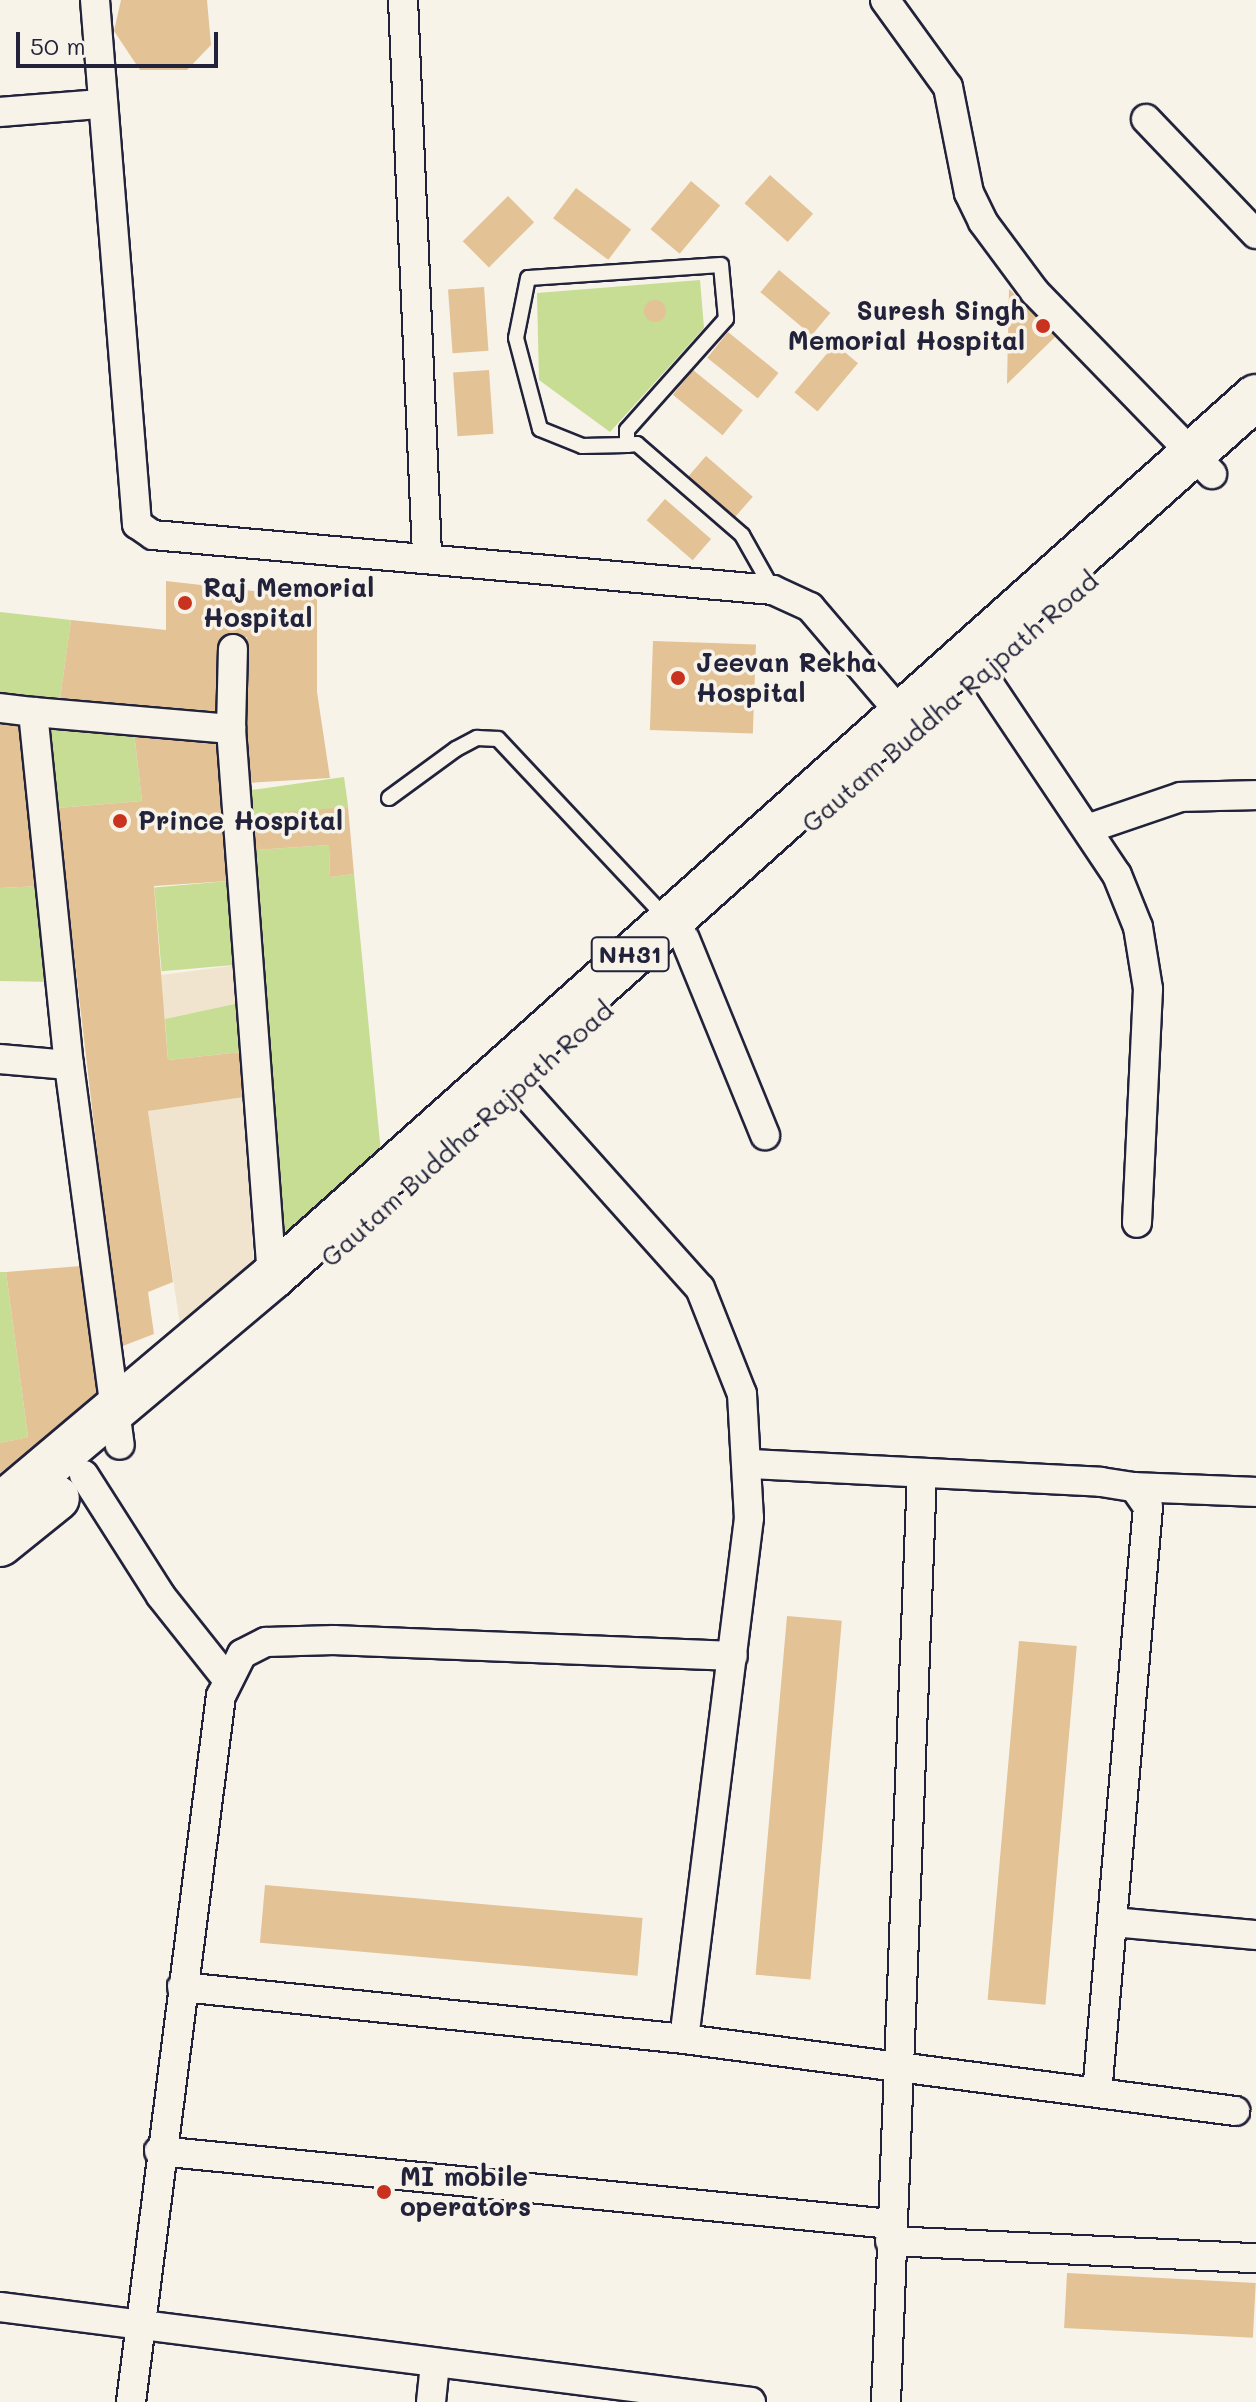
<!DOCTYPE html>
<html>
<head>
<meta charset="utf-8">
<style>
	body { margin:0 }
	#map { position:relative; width:1256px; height:2402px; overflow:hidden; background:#f7f3e8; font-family:Mali,sans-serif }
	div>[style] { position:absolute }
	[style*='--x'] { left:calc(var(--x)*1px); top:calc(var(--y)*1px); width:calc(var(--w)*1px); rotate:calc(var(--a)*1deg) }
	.built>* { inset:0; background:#f1e4cf }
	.green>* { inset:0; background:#c6dd93; transform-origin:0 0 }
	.building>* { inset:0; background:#e3c295; transform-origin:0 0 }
	.round { border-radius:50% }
	.roads { filter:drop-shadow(2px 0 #22223b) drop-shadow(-2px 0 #22223b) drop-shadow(0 2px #22223b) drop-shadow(0 -2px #22223b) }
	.lane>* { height:14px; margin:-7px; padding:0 7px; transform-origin:7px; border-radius:7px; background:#f7f3e8 }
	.street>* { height:28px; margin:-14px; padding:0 14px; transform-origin:14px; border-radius:14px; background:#f7f3e8 }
	.highway>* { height:44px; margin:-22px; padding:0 22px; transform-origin:22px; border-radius:22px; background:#f7f3e8 }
	.dots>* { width:22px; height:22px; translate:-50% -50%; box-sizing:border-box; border:4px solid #f7f3e8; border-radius:50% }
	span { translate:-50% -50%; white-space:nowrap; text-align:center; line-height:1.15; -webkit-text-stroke:7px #f7f3e8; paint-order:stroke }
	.shield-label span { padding:2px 6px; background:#f7f3e8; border:2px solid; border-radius:6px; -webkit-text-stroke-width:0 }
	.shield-label { font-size:24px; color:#22223b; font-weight:700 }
	.poi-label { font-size:26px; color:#22223b; font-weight:700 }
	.right { translate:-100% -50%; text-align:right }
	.left { translate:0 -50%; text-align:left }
	.street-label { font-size:26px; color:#22223b }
	.scale { position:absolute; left:16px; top:32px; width:202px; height:36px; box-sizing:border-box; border:4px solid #22223b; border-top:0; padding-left:10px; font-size:24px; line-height:28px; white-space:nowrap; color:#22223b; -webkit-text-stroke:6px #f7f3e8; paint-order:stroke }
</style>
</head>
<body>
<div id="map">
	<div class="built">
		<div style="clip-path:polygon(237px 965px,239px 1003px,165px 1019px,161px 975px)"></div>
		<div style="clip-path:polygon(244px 1097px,254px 1271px,181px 1332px,148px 1111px)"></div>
	</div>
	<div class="green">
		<div style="clip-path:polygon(700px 280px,704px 328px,610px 432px,539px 380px,537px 293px)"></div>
		<div style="clip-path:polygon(0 612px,71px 620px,60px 699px,0 694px)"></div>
		<div style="clip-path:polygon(48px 728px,134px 732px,142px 801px,57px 808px)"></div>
		<div style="left:344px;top:777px;width:30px;height:97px;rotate:82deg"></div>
		<div style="clip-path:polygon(329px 845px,330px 877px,354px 874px,381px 1153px,285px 1234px,255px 850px)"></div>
		<div style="left:229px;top:881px;width:84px;height:75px;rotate:85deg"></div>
		<div style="clip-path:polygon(41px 886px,52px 982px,0 981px,0 888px)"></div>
		<div style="clip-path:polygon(239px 1003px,241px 1052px,168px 1060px,165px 1019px)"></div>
		<div style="clip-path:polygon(0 1272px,6px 1272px,28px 1437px,0 1443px)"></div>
	</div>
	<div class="building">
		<div style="clip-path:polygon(121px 0,207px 0,211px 45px,187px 70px,140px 70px,114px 31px)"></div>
		<div style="left:770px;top:175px;width:58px;height:38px;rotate:42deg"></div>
		<div style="left:691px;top:181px;width:38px;height:63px;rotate:40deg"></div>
		<div style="left:576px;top:188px;width:69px;height:38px;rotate:37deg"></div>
		<div style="left:508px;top:196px;width:37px;height:64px;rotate:45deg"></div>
		<div style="left:779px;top:270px;width:67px;height:29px;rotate:40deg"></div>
		<div style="left:484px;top:287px;width:64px;height:36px;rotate:86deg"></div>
		<div style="clip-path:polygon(1009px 289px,1056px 336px,1007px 384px)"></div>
		<div class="round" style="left:644px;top:300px;width:22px;height:22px"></div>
		<div style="left:728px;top:332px;width:65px;height:33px;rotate:39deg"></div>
		<div style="left:835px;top:344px;width:30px;height:63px;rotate:40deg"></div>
		<div style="left:489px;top:370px;width:64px;height:36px;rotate:86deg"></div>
		<div style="left:693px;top:370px;width:64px;height:32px;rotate:39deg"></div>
		<div style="left:706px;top:456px;width:62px;height:29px;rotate:41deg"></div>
		<div style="left:665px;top:499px;width:61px;height:28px;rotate:41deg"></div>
		<div style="clip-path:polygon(166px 581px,317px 598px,317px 692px,330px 778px,247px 783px,247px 637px,223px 639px,219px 714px,60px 699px,71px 620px,166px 630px)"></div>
		<div style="left:653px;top:641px;width:103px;height:89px;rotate:2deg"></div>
		<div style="clip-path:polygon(0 722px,20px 723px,41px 886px,0 888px)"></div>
		<div style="clip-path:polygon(134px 732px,220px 737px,229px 881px,154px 886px,168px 1060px,241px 1052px,244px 1097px,148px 1111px,173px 1282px,148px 1292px,154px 1334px,120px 1347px,57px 808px,142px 801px)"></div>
		<div style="clip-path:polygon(348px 807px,354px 874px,330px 877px,329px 845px,255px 850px,251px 815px)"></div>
		<div style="clip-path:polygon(81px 1266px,99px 1395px,0 1473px,0 1443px,28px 1437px,6px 1272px)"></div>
		<div style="left:787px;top:1616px;width:55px;height:360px;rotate:5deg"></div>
		<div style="left:1019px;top:1641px;width:58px;height:360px;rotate:5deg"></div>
		<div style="left:265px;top:1885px;width:379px;height:58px;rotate:5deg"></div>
		<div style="left:1067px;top:2273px;width:189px;height:55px;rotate:3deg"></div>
	</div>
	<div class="roads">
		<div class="lane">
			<div style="--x:627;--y:445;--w:15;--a:-90"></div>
			<div style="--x:627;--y:430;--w:149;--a:-48.3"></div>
			<div style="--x:726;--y:319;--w:54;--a:-95.3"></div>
			<div style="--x:721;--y:265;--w:193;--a:176.1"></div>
			<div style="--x:528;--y:278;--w:61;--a:101.3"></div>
			<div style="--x:516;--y:338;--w:94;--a:75.2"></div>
			<div style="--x:540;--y:429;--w:45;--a:22"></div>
			<div style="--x:582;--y:446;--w:45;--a:-1.3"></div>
			<div style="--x:627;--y:445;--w:10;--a:-6"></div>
			<div style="--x:637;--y:444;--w:139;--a:40.9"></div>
			<div style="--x:742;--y:535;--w:63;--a:60.6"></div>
			<div style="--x:389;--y:798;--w:83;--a:-36.2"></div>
			<div style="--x:456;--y:749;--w:24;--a:-28"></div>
			<div style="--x:477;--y:738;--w:21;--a:3"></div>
			<div style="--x:498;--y:739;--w:245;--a:46.8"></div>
		</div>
		<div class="street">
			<div style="--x:95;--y:0;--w:526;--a:85.42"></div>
			<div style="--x:137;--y:524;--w:19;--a:35"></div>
			<div style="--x:153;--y:535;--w:622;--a:5.07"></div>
			<div style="--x:773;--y:590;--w:41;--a:24.7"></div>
			<div style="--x:810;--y:607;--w:154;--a:49.5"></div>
			<div style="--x:403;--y:0;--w:556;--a:87.52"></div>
			<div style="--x:885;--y:0;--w:107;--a:54.1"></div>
			<div style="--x:948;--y:87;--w:108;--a:78.8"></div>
			<div style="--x:969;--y:193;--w:32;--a:64"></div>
			<div style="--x:983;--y:222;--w:87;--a:53.4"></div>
			<div style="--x:1035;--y:292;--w:254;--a:45.8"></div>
			<div style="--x:0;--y:112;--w:100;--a:-4.6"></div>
			<div style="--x:1146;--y:119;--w:159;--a:46.3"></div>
			<div style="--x:981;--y:672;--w:244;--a:56.2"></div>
			<div style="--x:1117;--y:875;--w:56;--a:68"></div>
			<div style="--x:1138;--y:927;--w:63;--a:80.8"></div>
			<div style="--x:1148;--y:989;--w:234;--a:92.7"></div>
			<div style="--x:0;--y:708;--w:33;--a:7"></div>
			<div style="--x:33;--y:712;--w:355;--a:84.2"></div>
			<div style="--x:69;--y:1065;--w:383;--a:82.4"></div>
			<div style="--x:33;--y:712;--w:199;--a:4.9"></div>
			<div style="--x:231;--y:729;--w:550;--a:85.72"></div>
			<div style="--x:231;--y:729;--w:80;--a:-88.6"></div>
			<div style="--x:1087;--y:829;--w:99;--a:-18.8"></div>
			<div style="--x:1181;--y:797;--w:75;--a:-1.5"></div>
			<div style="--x:685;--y:939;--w:212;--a:67.8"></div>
			<div style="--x:0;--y:1059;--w:69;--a:5"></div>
			<div style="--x:503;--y:1068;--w:295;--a:48.2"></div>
			<div style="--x:700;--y:1288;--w:114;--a:68.4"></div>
			<div style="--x:742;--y:1394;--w:124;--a:86.8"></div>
			<div style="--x:749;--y:1518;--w:525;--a:97.11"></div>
			<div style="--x:751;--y:1464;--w:350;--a:2.9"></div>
			<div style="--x:1101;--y:1482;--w:33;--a:9"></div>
			<div style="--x:1134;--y:1487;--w:24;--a:55"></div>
			<div style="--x:1148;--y:1507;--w:588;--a:94.97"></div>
			<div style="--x:84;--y:1475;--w:143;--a:57.5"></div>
			<div style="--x:161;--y:1596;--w:106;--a:51.5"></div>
			<div style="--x:1134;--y:1487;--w:122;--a:2.3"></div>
			<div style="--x:1113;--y:1922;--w:144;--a:5.2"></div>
			<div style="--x:182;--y:1987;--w:505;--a:5.91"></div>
			<div style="--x:684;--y:2039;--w:556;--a:7.44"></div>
			<div style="--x:159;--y:2151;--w:735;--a:5.7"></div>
			<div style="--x:890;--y:2241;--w:366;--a:2.7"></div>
			<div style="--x:0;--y:2307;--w:757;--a:7.21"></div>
			<div style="--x:131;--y:2402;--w:712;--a:-82.74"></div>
			<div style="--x:221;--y:1696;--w:47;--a:-63.4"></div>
			<div style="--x:242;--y:1654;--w:27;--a:-27"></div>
			<div style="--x:266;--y:1642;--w:68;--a:-1.7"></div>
			<div style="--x:334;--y:1640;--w:399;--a:2.3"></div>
			<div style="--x:431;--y:2402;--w:38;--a:-84"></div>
			<div style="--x:886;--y:2402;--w:930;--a:-87.78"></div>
		</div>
		<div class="highway">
			<div style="--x:0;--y:1506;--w:356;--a:-40.1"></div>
			<div style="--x:272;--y:1277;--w:1320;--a:-41.81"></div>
			<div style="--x:0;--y:1544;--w:73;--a:-38.9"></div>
		</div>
	</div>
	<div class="dots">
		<div style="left:1043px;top:326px;background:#c8321e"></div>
		<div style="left:185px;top:603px;background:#c8321e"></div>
		<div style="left:678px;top:678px;background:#c8321e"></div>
		<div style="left:120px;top:821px;background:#c8321e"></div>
		<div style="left:384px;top:2192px;background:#c8321e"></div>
	</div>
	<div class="shield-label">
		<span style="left:630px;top:954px">NH31</span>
	</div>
	<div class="poi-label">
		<span class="right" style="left:1025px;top:326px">Suresh Singh<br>Memorial Hospital</span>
		<span class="left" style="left:203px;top:603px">Raj Memorial<br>Hospital</span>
		<span class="left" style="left:696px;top:678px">Jeevan Rekha<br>Hospital</span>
		<span class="left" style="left:138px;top:821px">Prince Hospital</span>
		<span class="left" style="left:400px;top:2192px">MI mobile<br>operators</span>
	</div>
	<div class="street-label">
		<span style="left:950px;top:702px;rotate:-41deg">Gautam Buddha Rajpath Road</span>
		<span style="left:467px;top:1134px;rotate:-42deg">Gautam Buddha Rajpath Road</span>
	</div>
	<div class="scale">50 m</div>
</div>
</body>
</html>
